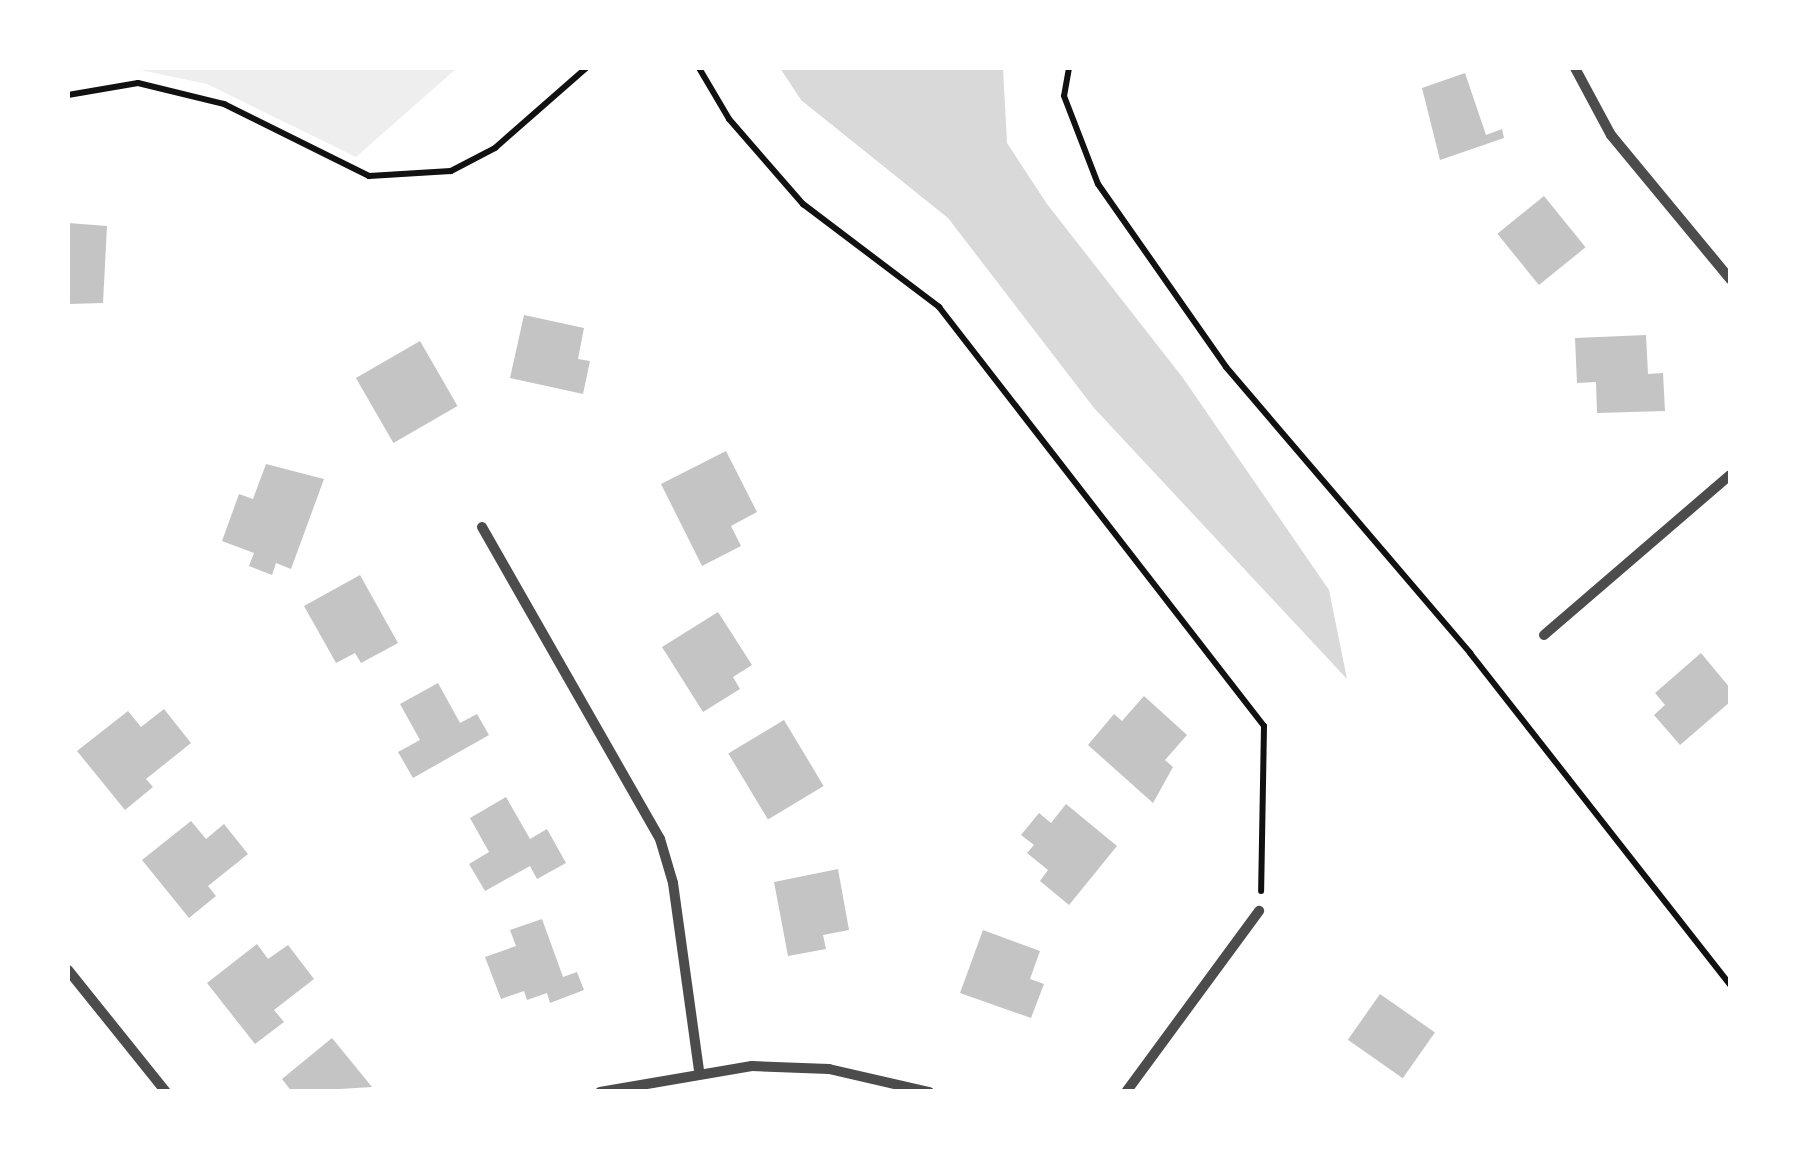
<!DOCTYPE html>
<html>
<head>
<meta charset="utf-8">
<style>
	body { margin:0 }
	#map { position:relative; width:1798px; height:1159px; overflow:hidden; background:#fff; font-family:"Exo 2",sans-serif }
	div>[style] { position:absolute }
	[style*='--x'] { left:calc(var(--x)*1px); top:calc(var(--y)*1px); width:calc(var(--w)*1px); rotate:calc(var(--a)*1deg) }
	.green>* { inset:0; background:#eee }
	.water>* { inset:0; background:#d9d9d9 }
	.building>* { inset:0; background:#c4c4c4; transform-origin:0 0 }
	.path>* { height:6px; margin:-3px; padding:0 3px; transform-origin:3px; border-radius:3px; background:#111 }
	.minor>* { height:10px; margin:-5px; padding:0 5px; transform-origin:5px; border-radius:5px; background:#4c4c4c }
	span { translate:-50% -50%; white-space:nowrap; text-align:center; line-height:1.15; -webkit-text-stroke:10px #fff; paint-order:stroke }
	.frame { position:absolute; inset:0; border:70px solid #fff; pointer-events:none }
</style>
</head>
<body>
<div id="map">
	<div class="green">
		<div style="clip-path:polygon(131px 68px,457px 68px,356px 157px,207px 84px)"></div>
	</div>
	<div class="water">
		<div style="clip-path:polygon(780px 68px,1003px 68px,1007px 143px,1047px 204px,1183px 378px,1329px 590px,1347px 679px,1094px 408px,948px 218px,801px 100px)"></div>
	</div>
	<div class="building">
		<div style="clip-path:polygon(1465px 73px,1486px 135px,1502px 129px,1504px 138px,1440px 160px,1422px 88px)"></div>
		<div style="left:1544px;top:196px;width:66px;height:60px;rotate:51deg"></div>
		<div style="clip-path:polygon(68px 223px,107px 226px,103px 303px,68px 304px)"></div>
		<div style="clip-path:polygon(524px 315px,584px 328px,578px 359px,590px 361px,583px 394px,510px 378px)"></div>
		<div style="clip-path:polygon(1646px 335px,1648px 374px,1663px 373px,1665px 411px,1597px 413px,1596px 382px,1577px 383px,1575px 338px)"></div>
		<div style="left:420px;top:341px;width:75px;height:74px;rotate:60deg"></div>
		<div style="clip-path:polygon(726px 451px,757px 512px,731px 526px,741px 546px,702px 566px,661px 484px)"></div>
		<div style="clip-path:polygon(266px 464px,324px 479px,291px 569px,276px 563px,272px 575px,249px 566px,254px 553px,222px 541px,239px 494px,253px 499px)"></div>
		<div style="clip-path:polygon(360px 575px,398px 643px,361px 663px,355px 653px,336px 663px,304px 606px)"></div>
		<div style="clip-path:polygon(718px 612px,752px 665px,733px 677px,740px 689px,703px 712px,662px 647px)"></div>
		<div style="clip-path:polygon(1701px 653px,1730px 688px,1730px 702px,1680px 745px,1654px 715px,1665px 705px,1655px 693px)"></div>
		<div style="clip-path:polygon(438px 683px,460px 723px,477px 714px,489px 735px,413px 778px,398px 752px,420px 740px,400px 704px)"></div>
		<div style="clip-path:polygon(1144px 696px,1187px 735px,1165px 760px,1173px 767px,1153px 803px,1088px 745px,1114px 714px,1122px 721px)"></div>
		<div style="clip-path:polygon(164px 709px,191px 743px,146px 779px,153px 787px,125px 810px,77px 751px,128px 711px,141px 727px)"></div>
		<div style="left:784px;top:720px;width:77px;height:65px;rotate:59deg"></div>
		<div style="clip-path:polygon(506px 797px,530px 839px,547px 829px,566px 863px,537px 879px,530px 866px,485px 891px,469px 864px,489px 852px,470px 818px)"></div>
		<div style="clip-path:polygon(1066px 804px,1117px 846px,1069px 905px,1040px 881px,1048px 870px,1027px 853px,1034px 845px,1021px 835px,1039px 813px,1051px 823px)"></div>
		<div style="clip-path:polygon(191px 821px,206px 839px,224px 824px,248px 854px,208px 886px,216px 896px,189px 918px,142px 860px)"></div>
		<div style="clip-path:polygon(838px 869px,849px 930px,823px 935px,826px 949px,788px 956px,774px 882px)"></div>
		<div style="clip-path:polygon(542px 919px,563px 977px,577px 972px,584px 990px,550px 1003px,547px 993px,527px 1000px,524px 991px,501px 999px,485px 957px,516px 946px,510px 930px)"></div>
		<div style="clip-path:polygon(983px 930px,1040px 951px,1030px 979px,1044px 984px,1031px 1018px,960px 993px)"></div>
		<div style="clip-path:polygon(257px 944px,268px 959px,288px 945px,314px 979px,274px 1010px,284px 1022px,255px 1044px,207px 983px)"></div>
		<div style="left:1380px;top:994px;width:67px;height:56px;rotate:35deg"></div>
		<div style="clip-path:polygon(332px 1038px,372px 1087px,292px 1092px,282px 1079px)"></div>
	</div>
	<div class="path">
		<div style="--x:699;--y:68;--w:59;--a:59.5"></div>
		<div style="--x:729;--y:119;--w:113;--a:49"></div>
		<div style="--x:803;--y:204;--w:171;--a:37.1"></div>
		<div style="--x:939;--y:307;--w:530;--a:52.2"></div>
		<div style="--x:1264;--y:726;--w:165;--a:91"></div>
		<div style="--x:1069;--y:68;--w:28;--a:100"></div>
		<div style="--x:1064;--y:96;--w:94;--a:68.9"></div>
		<div style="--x:1098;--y:184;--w:223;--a:55"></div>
		<div style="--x:1226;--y:367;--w:376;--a:49.5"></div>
		<div style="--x:1470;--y:653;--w:422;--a:51.9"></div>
		<div style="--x:68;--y:95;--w:71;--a:-9.7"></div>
		<div style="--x:138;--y:83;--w:89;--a:13.7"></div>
		<div style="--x:224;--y:104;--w:162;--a:26.4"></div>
		<div style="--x:369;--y:176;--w:82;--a:-3.5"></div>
		<div style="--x:451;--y:171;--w:50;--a:-27.6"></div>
		<div style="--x:495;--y:148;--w:121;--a:-41.3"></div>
	</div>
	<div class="minor">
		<div style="--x:1575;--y:68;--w:76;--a:61.8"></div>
		<div style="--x:1611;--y:135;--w:187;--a:50.4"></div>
		<div style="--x:482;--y:527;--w:359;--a:60.3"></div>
		<div style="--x:660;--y:839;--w:46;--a:73.5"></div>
		<div style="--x:673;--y:883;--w:189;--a:82.1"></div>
		<div style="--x:1544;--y:635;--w:245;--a:-40.7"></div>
		<div style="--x:68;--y:970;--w:156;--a:51.2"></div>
		<div style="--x:600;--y:1092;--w:154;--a:-9.7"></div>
		<div style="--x:752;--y:1066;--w:77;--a:2.2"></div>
		<div style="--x:829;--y:1069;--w:103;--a:13"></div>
		<div style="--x:1126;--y:1092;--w:225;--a:-53.7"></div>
	</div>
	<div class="frame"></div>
</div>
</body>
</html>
